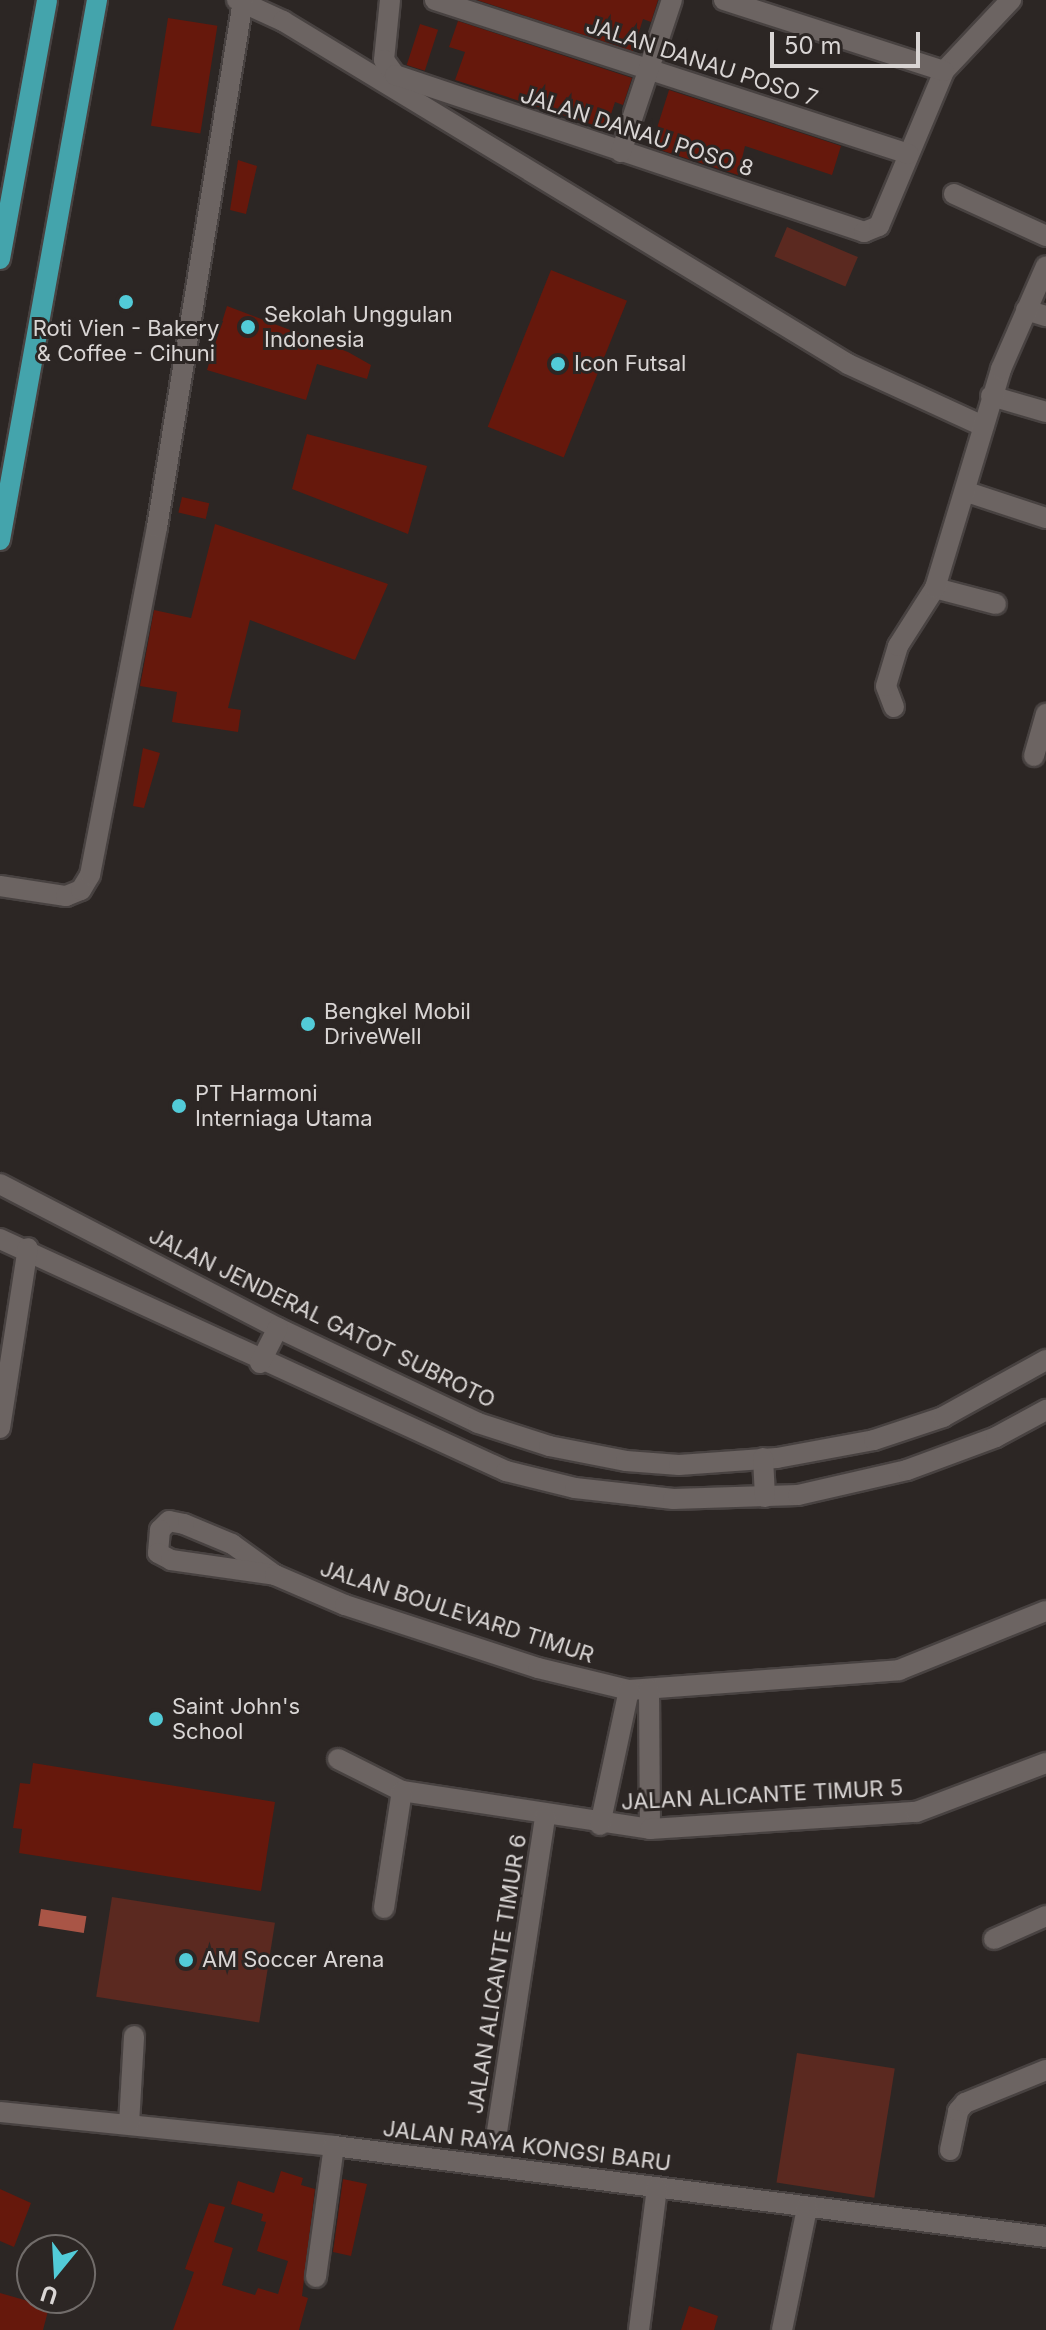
<!DOCTYPE html>
<html>
<head>
<meta charset="utf-8">
<style>
	body { margin:0 }
	#map { position:relative; width:1046px; height:2330px; overflow:hidden; background:#2c2624; font-family:Inter,sans-serif }
	div>[style] { position:absolute }
	[style*='--x'] { left:calc(var(--x)*1px); top:calc(var(--y)*1px); width:calc(var(--w)*1px); rotate:calc(var(--a)*1deg) }
	.green>* { inset:0; background:#5b2920; transform-origin:0 0 }
	.water>* { inset:0; background:#a95546; transform-origin:0 0 }
	.building>* { inset:0; background:#66180c; transform-origin:0 0 }
	.roads { filter:drop-shadow(2px 0 #484241) drop-shadow(-2px 0 #484241) drop-shadow(0 2px #484241) drop-shadow(0 -2px #484241) }
	.minor>* { height:20px; margin:-10px; padding:0 10px; transform-origin:10px; border-radius:10px; background:#6c6462 }
	.major>* { height:20px; margin:-10px; padding:0 10px; transform-origin:10px; border-radius:10px; background:#44a4ac }
	.dots>* { width:22px; height:22px; translate:-50% -50%; box-sizing:border-box; border:4px solid #2c2624; border-radius:50% }
	span { translate:-50% -50%; white-space:nowrap; text-align:center; line-height:1.15; -webkit-text-stroke:6px #2c2624; paint-order:stroke }
	.street-label { font-size:22px; color:#d9d5d4 }
	.poi-label { font-size:22px; color:#d9d5d4 }
	.left { translate:0 -50%; text-align:left }
	.north { position:absolute; left:16px; top:2234px; width:80px; height:80px; box-sizing:border-box; background:#2c2624; border:2px solid #716c6a; border-radius:50%; rotate:198deg; font-size:22px; font-weight:700; line-height:32px; text-align:center; color:#d9d5d4 }
	.north::after { content:''; display:block; margin:auto; width:28px; height:36px; background:#52cbd8; clip-path:polygon(50% 0,100% 100%,50% 72%,0 100%) }
	.scale { position:absolute; left:770px; top:32px; width:150px; height:36px; box-sizing:border-box; border:4px solid #d9d5d4; border-top:0; padding-left:10px; font-size:24px; line-height:28px; white-space:nowrap; color:#d9d5d4; -webkit-text-stroke:6px #2c2624; paint-order:stroke }
</style>
</head>
<body>
<div id="map">
	<div class="green">
		<div style="left:787px;top:227px;width:77px;height:32px;rotate:23deg"></div>
		<div style="left:112px;top:1897px;width:165px;height:101px;rotate:9deg"></div>
		<div style="left:797px;top:2053px;width:99px;height:131px;rotate:9deg"></div>
	</div>
	<div class="water">
		<div style="left:41px;top:1909px;width:46px;height:17px;rotate:9deg"></div>
	</div>
	<div class="building">
		<div style="clip-path:polygon(477px 0,658px 0,651px 22px,643px 19px,633px 51px)"></div>
		<div style="left:168px;top:18px;width:50px;height:109px;rotate:9deg"></div>
		<div style="clip-path:polygon(458px 21px,632px 78px,623px 105px,615px 102px,606px 129px,455px 80px,465px 52px,449px 47px)"></div>
		<div style="left:420px;top:24px;width:19px;height:43px;rotate:18deg"></div>
		<div style="clip-path:polygon(669px 90px,841px 146px,832px 175px,745px 146px,738px 175px,651px 147px)"></div>
		<div style="clip-path:polygon(238px 160px,257px 166px,246px 214px,230px 210px)"></div>
		<div style="left:551px;top:270px;width:82px;height:169px;rotate:22deg"></div>
		<div style="clip-path:polygon(227px 306px,348px 352px,371px 365px,367px 379px,317px 364px,306px 400px,207px 370px)"></div>
		<div style="clip-path:polygon(307px 434px,427px 466px,408px 534px,292px 489px)"></div>
		<div style="left:182px;top:497px;width:28px;height:16px;rotate:13deg"></div>
		<div style="clip-path:polygon(215px 524px,388px 584px,355px 660px,250px 620px,228px 708px,241px 710px,238px 732px,172px 722px,177px 692px,140px 686px,154px 610px,191px 618px)"></div>
		<div style="clip-path:polygon(143px 748px,160px 753px,144px 808px,133px 806px)"></div>
		<div style="clip-path:polygon(33px 1763px,275px 1802px,261px 1891px,19px 1853px,22px 1829px,13px 1828px,20px 1783px,30px 1784px)"></div>
		<div style="clip-path:polygon(281px 2171px,303px 2178px,301px 2185px,315px 2189px,302px 2296px,308px 2298px,299px 2330px,173px 2330px,194px 2272px,185px 2269px,209px 2203px,225px 2207px,214px 2242px,233px 2248px,222px 2285px,255px 2295px,258px 2288px,278px 2294px,288px 2261px,257px 2251px,266px 2222px,261px 2221px,263px 2214px,231px 2204px,238px 2181px,274px 2193px)"></div>
		<div style="clip-path:polygon(343px 2179px,367px 2184px,351px 2256px,333px 2252px)"></div>
		<div style="clip-path:polygon(0 2189px,31px 2203px,14px 2247px,0 2241px)"></div>
		<div style="clip-path:polygon(0 2293px,49px 2307px,43px 2330px,0 2330px)"></div>
		<div style="clip-path:polygon(689px 2306px,718px 2316px,714px 2330px,681px 2330px)"></div>
	</div>
	<div class="roads">
		<div class="minor">
			<div style="--x:237;--y:0;--w:51;--a:24.5"></div>
			<div style="--x:283;--y:21;--w:661;--a:31.26"></div>
			<div style="--x:848;--y:364;--w:149;--a:24.7"></div>
			<div style="--x:390;--y:0;--w:60;--a:95.7"></div>
			<div style="--x:384;--y:60;--w:19;--a:54"></div>
			<div style="--x:395;--y:75;--w:495;--a:18.5"></div>
			<div style="--x:864;--y:232;--w:16;--a:-22"></div>
			<div style="--x:879;--y:226;--w:168;--a:-67.2"></div>
			<div style="--x:944;--y:71;--w:98;--a:-46.7"></div>
			<div style="--x:435;--y:0;--w:498;--a:18"></div>
			<div style="--x:724;--y:0;--w:231;--a:17.9"></div>
			<div style="--x:621;--y:152;--w:160;--a:-71.5"></div>
			<div style="--x:954;--y:194;--w:101;--a:24.5"></div>
			<div style="--x:1026;--y:310;--w:21;--a:17"></div>
			<div style="--x:991;--y:396;--w:57;--a:16.2"></div>
			<div style="--x:967;--y:492;--w:83;--a:18.2"></div>
			<div style="--x:935;--y:588;--w:63;--a:14.7"></div>
			<div style="--x:894;--y:707;--w:22;--a:-111"></div>
			<div style="--x:886;--y:686;--w:42;--a:-73.3"></div>
			<div style="--x:898;--y:646;--w:69;--a:-57.5"></div>
			<div style="--x:935;--y:588;--w:229;--a:-73.2"></div>
			<div style="--x:1001;--y:369;--w:112;--a:-66.4"></div>
			<div style="--x:1034;--y:756;--w:44;--a:-74.1"></div>
			<div style="--x:0;--y:886;--w:67;--a:8.6"></div>
			<div style="--x:66;--y:896;--w:16;--a:-22"></div>
			<div style="--x:81;--y:890;--w:17;--a:-59"></div>
			<div style="--x:90;--y:875;--w:354;--a:-79.1"></div>
			<div style="--x:157;--y:527;--w:533;--a:-80.71"></div>
			<div style="--x:0;--y:1184;--w:313;--a:27.4"></div>
			<div style="--x:278;--y:1328;--w:221;--a:25.4"></div>
			<div style="--x:478;--y:1423;--w:75;--a:17.9"></div>
			<div style="--x:549;--y:1446;--w:78;--a:11"></div>
			<div style="--x:626;--y:1461;--w:53;--a:4.3"></div>
			<div style="--x:679;--y:1465;--w:98;--a:-4.1"></div>
			<div style="--x:777;--y:1458;--w:99;--a:-10.5"></div>
			<div style="--x:874;--y:1440;--w:73;--a:-18.4"></div>
			<div style="--x:943;--y:1417;--w:118;--a:-29"></div>
			<div style="--x:0;--y:1239;--w:557;--a:24.63"></div>
			<div style="--x:506;--y:1471;--w:71;--a:13.8"></div>
			<div style="--x:575;--y:1488;--w:99;--a:6.4"></div>
			<div style="--x:673;--y:1499;--w:125;--a:-1.8"></div>
			<div style="--x:798;--y:1495;--w:112;--a:-12.9"></div>
			<div style="--x:907;--y:1470;--w:95;--a:-20.3"></div>
			<div style="--x:996;--y:1437;--w:57;--a:-28.4"></div>
			<div style="--x:260;--y:1363;--w:39;--a:-63"></div>
			<div style="--x:0;--y:1428;--w:182;--a:-81.2"></div>
			<div style="--x:763;--y:1458;--w:39;--a:87"></div>
			<div style="--x:275;--y:1575;--w:53;--a:-144.2"></div>
			<div style="--x:232;--y:1544;--w:52;--a:-157.4"></div>
			<div style="--x:184;--y:1524;--w:15;--a:-169"></div>
			<div style="--x:169;--y:1521;--w:13;--a:135"></div>
			<div style="--x:160;--y:1530;--w:23;--a:95"></div>
			<div style="--x:158;--y:1553;--w:15;--a:28"></div>
			<div style="--x:171;--y:1560;--w:105;--a:8.2"></div>
			<div style="--x:275;--y:1575;--w:76;--a:23.2"></div>
			<div style="--x:345;--y:1605;--w:203;--a:18.1"></div>
			<div style="--x:538;--y:1668;--w:94;--a:13.6"></div>
			<div style="--x:629;--y:1690;--w:271;--a:-4.2"></div>
			<div style="--x:899;--y:1670;--w:158;--a:-21.9"></div>
			<div style="--x:649;--y:1689;--w:140;--a:89.6"></div>
			<div style="--x:338;--y:1759;--w:72;--a:26.6"></div>
			<div style="--x:402;--y:1791;--w:251;--a:8.7"></div>
			<div style="--x:650;--y:1829;--w:267;--a:-3.7"></div>
			<div style="--x:916;--y:1812;--w:139;--a:-20.7"></div>
			<div style="--x:600;--y:1825;--w:138;--a:-77.9"></div>
			<div style="--x:384;--y:1908;--w:118;--a:-81.3"></div>
			<div style="--x:994;--y:1939;--w:57;--a:-23.9"></div>
			<div style="--x:0;--y:2112;--w:336;--a:5.8"></div>
			<div style="--x:334;--y:2146;--w:718;--a:7.28"></div>
			<div style="--x:129;--y:2124;--w:88;--a:-86.7"></div>
			<div style="--x:496;--y:2138;--w:325;--a:-81.3"></div>
			<div style="--x:950;--y:2150;--w:40;--a:-78"></div>
			<div style="--x:958;--y:2111;--w:11;--a:-49"></div>
			<div style="--x:965;--y:2103;--w:87;--a:-22.2"></div>
			<div style="--x:316;--y:2277;--w:132;--a:-82.2"></div>
			<div style="--x:639;--y:2330;--w:143;--a:-82.8"></div>
			<div style="--x:782;--y:2330;--w:125;--a:-78.4"></div>
		</div>
		<div class="major">
			<div style="--x:0;--y:259;--w:263;--a:-79.7"></div>
			<div style="--x:0;--y:540;--w:549;--a:-79.82"></div>
		</div>
	</div>
	<div class="dots">
		<div style="left:126px;top:302px;background:#52cbd8"></div>
		<div style="left:248px;top:327px;background:#52cbd8"></div>
		<div style="left:558px;top:364px;background:#52cbd8"></div>
		<div style="left:308px;top:1024px;background:#52cbd8"></div>
		<div style="left:179px;top:1106px;background:#52cbd8"></div>
		<div style="left:156px;top:1719px;background:#52cbd8"></div>
		<div style="left:186px;top:1960px;background:#52cbd8"></div>
	</div>
	<div class="street-label">
		<span style="left:702px;top:62px;rotate:18deg">JALAN DANAU POSO 7</span>
		<span style="left:637px;top:132px;rotate:18deg">JALAN DANAU POSO 8</span>
		<span style="left:322px;top:1318px;rotate:26deg">JALAN JENDERAL GATOT SUBROTO</span>
		<span style="left:457px;top:1612px;rotate:18deg">JALAN BOULEVARD TIMUR</span>
		<span style="left:762px;top:1795px;rotate:-3deg">JALAN ALICANTE TIMUR 5</span>
		<span style="left:497px;top:1974px;rotate:-81deg">JALAN ALICANTE TIMUR 6</span>
		<span style="left:527px;top:2146px;rotate:7deg">JALAN RAYA KONGSI BARU</span>
	</div>
	<div class="poi-label">
		<span class="left" style="left:264px;top:327px">Sekolah Unggulan<br>Indonesia</span>
		<span style="left:126px;top:341px">Roti Vien - Bakery<br>&amp; Coffee - Cihuni</span>
		<span class="left" style="left:574px;top:364px">Icon Futsal</span>
		<span class="left" style="left:324px;top:1024px">Bengkel Mobil<br>DriveWell</span>
		<span class="left" style="left:195px;top:1106px">PT Harmoni<br>Interniaga Utama</span>
		<span class="left" style="left:172px;top:1719px">Saint John's<br>School</span>
		<span class="left" style="left:202px;top:1960px">AM Soccer Arena</span>
	</div>
	<div class="north">U</div>
	<div class="scale">50 m</div>
</div>
</body>
</html>
